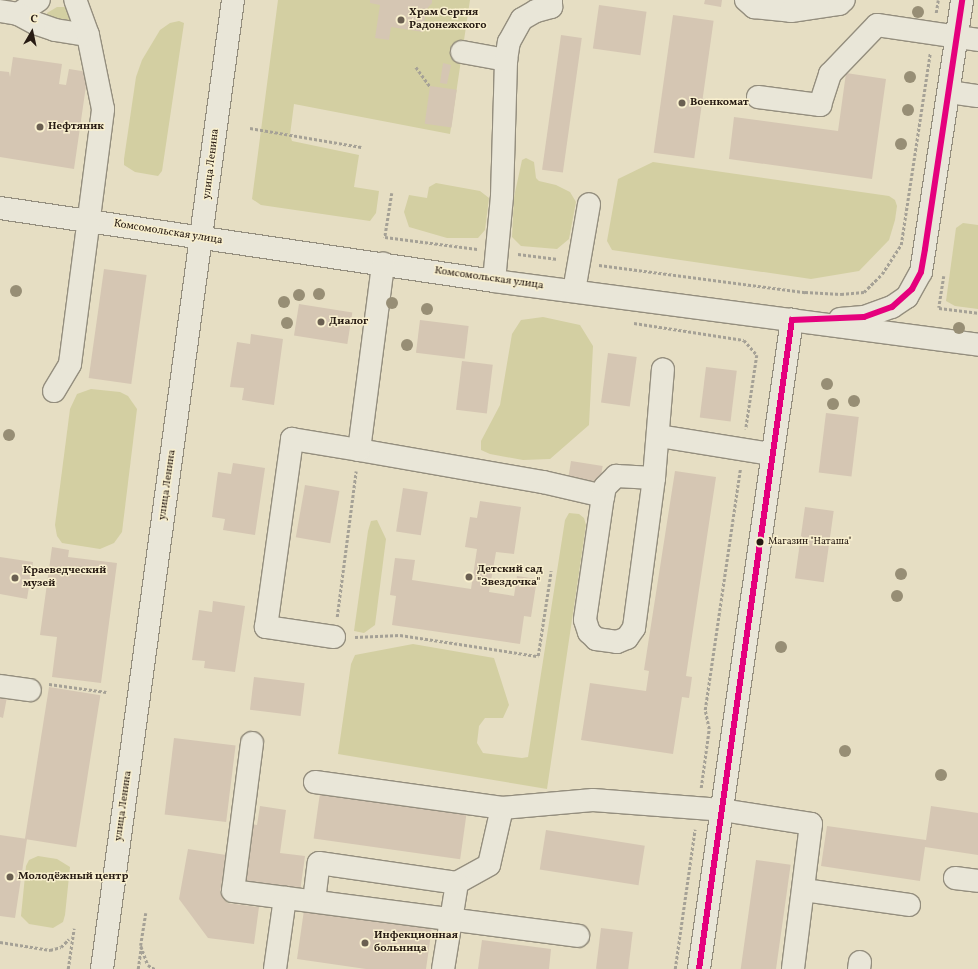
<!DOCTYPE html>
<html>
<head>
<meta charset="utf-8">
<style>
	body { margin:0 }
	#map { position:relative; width:978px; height:969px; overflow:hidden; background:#e6dec3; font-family:Vollkorn,serif }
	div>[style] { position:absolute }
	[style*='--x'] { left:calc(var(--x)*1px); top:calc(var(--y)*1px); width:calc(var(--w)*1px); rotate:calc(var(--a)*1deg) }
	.green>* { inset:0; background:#d3cfa2 }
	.building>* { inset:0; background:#d5c6b3; transform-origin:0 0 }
	.path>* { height:2.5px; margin-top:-1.25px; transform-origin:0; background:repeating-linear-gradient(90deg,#a5a196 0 3px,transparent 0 5px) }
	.roads { filter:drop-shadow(1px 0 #948e7e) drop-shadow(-1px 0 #948e7e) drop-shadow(0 1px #948e7e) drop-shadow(0 -1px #948e7e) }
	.minor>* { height:22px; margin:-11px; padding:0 11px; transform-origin:11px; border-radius:11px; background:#e9e6d8 }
	.bus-1>* { height:6px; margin:-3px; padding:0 3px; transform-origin:3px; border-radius:3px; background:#e5007d }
	.trees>* { width:12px; height:12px; margin:-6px; border-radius:50%; background:#978e75 }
	.dots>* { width:11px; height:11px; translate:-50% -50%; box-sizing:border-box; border:2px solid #f8efce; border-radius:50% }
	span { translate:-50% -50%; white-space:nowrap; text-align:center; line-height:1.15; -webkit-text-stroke:3px #f8efce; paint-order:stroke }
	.bus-label { font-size:10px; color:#271b13 }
	.left { translate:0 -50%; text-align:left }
	.poi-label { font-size:11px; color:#271b13; font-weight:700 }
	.street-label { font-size:11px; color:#271b13 }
	.north { position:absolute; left:12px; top:12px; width:40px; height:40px; -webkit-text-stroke:3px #f8efce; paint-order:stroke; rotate:9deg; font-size:11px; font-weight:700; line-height:16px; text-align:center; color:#271b13 }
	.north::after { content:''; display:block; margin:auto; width:14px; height:18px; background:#271b13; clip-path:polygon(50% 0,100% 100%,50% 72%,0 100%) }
</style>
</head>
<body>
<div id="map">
	<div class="green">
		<div style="clip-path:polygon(278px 0,470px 0,450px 134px,294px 104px,290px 135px,292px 141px,359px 155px,354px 187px,379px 191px,376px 213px,370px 221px,261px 205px,252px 199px)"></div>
		<div style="clip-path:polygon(57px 7px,68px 7px,76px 23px,48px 19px,47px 13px)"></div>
		<div style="clip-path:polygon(179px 21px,184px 23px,183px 30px,162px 171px,158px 176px,135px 172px,124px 165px,124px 159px,136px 77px,142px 60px,160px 30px,170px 23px)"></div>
		<div style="clip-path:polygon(526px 158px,534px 162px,536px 178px,539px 181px,556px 185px,570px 192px,576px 202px,569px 239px,557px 249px,521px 246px,512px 237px,514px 197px,522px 160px)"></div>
		<div style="clip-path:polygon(653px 162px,889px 196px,895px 200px,897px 206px,895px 220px,889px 240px,859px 271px,811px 279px,612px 250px,607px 241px,618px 179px)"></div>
		<div style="clip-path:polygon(436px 183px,480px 191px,489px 198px,485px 230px,478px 238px,447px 238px,409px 227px,404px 212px,409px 195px,427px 198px,429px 187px)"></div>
		<div style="clip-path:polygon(963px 223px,978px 225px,978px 309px,955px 306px,946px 301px,956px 228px)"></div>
		<div style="clip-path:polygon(543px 317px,580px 325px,593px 346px,589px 425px,550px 459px,523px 460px,490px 454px,481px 450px,481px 441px,500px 405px,512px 334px,521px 320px)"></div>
		<div style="clip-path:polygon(91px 389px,120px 392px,128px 396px,137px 409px,122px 532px,114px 543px,100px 549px,62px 543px,57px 536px,55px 525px,70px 409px,77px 394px)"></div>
		<div style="clip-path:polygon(569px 513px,579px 514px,584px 518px,586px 525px,547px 789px,338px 754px,351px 664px,355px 655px,413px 644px,494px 658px,509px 705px,503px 718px,485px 718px,479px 726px,477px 743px,483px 753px,522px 758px,528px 757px,565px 520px)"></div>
		<div style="clip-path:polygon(377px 520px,386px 539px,375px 625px,364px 633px,354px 631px,368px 531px,371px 521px)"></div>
		<div style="clip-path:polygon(38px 856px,57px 859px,70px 867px,65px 915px,63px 922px,53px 928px,29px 924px,21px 916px,26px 866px,29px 860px)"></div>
	</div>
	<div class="building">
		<div style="clip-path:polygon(370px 0,432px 0,432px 3px,426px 10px,423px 32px,391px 27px,389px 40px,375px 38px,380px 5px,370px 3px)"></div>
		<div style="clip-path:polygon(705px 0,722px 0,721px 7px,704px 4px)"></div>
		<div style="left:599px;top:5px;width:48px;height:44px;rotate:8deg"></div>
		<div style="left:673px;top:15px;width:41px;height:139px;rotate:8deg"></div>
		<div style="left:561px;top:35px;width:21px;height:136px;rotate:8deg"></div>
		<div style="clip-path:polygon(13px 57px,62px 64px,59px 84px,66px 85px,69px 69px,88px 72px,74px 169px,0 157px,0 71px,9px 72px,10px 77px)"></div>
		<div style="clip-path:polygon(443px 63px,451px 65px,447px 84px,440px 83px)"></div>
		<div style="clip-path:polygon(846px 73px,886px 79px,872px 179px,729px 159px,734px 117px,838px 131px)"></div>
		<div style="left:430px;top:86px;width:27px;height:38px;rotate:8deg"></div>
		<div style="left:104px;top:269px;width:43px;height:110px;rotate:8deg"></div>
		<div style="left:299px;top:304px;width:54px;height:32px;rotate:9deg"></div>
		<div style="left:420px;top:320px;width:49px;height:33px;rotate:7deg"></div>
		<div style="clip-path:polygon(251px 334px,283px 339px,274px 405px,242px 400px,244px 388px,230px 387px,237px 342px,250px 344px)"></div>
		<div style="left:608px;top:353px;width:29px;height:50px;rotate:8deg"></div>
		<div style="left:462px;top:361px;width:31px;height:49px;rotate:7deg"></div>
		<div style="left:706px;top:367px;width:31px;height:51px;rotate:7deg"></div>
		<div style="left:826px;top:413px;width:33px;height:60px;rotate:7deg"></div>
		<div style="left:571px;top:461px;width:32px;height:17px;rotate:9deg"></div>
		<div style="clip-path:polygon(233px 463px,265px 468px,255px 535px,223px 530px,225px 519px,212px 517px,218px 472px,231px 474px)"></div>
		<div style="clip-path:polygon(675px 471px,716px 477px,686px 676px,692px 677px,689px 698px,682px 697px,673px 754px,581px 740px,590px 683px,646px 691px,649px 671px,644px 670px)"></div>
		<div style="left:305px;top:485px;width:35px;height:53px;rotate:10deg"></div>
		<div style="left:403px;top:488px;width:25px;height:44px;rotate:9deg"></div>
		<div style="clip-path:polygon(480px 501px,521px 507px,514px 554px,496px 552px,489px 592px,514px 596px,517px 576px,537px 579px,531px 617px,524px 616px,520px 644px,392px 625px,396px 596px,390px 595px,395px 558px,415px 560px,412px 580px,471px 589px,477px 549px,465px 547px,470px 517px,477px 518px)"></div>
		<div style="left:805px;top:507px;width:29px;height:72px;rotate:8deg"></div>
		<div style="clip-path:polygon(52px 547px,69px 550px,68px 557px,117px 563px,101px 683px,52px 677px,57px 637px,40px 635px)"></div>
		<div style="clip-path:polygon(0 557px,33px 562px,27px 599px,0 594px)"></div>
		<div style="clip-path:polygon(213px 601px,245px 606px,235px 672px,204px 668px,205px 661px,192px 660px,199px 610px,212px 612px)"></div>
		<div style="left:254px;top:677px;width:51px;height:33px;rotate:7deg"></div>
		<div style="left:49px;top:687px;width:52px;height:154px;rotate:9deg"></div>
		<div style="clip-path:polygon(0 690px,8px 692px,3px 718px,0 717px)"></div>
		<div style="left:174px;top:738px;width:62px;height:77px;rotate:7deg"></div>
		<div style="left:320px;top:793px;width:148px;height:46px;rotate:8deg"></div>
		<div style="clip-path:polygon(260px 806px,286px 810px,280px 853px,305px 856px,300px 892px,242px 884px,250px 824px,257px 825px)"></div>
		<div style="clip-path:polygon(931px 806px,978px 813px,978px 855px,925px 847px,920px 881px,821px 866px,827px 826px,926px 840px)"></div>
		<div style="left:546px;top:830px;width:100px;height:40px;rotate:9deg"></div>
		<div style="clip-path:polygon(0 835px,27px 839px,15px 918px,0 916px)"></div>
		<div style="clip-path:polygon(188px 849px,226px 855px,220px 893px,227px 903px,259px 907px,254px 944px,208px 938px,179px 899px)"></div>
		<div style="left:756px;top:860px;width:35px;height:110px;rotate:8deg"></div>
		<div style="clip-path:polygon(304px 910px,432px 927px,426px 969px,366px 969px,297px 959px)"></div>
		<div style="left:601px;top:928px;width:32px;height:41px;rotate:7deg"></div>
		<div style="clip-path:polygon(482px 940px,551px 949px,549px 969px,478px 969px)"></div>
	</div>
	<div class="path">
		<div style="--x:936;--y:13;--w:13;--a:-81"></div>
		<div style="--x:416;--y:67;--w:24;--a:54"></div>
		<div style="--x:250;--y:128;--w:113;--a:9.7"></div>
		<div style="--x:392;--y:193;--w:45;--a:99"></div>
		<div style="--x:385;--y:237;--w:93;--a:7.4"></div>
		<div style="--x:518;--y:254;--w:40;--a:7.1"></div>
		<div style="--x:599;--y:265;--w:208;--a:7.5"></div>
		<div style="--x:805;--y:292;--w:36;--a:3"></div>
		<div style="--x:841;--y:294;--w:23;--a:-5"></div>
		<div style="--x:864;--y:292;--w:25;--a:-45"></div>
		<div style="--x:882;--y:274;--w:35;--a:-57"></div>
		<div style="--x:901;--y:245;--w:194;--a:-81.4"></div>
		<div style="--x:944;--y:276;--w:32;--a:99"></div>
		<div style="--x:939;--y:308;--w:39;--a:7"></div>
		<div style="--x:634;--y:323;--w:111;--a:8.8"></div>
		<div style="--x:744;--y:340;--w:20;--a:49"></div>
		<div style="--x:757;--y:355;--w:75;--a:98.5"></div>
		<div style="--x:337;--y:617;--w:147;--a:-82.6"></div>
		<div style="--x:355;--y:637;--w:45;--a:-2.5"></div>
		<div style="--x:400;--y:635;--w:140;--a:8.7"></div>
		<div style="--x:538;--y:656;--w:86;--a:-81.3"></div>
		<div style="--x:49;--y:684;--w:58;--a:8"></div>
		<div style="--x:701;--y:788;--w:60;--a:-82.3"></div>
		<div style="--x:709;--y:729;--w:19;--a:-102"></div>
		<div style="--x:705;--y:710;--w:244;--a:-81.7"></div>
		<div style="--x:146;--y:913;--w:33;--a:99"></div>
		<div style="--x:141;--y:946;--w:20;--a:70"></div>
		<div style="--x:148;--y:965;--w:8;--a:30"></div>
		<div style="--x:0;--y:942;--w:51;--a:9.1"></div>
		<div style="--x:50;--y:950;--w:11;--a:-15"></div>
		<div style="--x:61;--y:947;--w:11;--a:-45"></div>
		<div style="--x:68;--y:969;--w:41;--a:-81.7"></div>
		<div style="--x:138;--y:969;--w:22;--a:-82"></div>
		<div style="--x:675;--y:969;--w:141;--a:-81.9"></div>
	</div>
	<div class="roads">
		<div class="minor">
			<div style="--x:746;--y:0;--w:11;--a:41"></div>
			<div style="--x:754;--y:7;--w:37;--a:6"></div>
			<div style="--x:791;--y:11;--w:49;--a:-8.3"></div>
			<div style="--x:839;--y:4;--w:6;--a:-39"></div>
			<div style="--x:0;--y:11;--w:18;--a:9"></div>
			<div style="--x:18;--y:14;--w:25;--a:-34"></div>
			<div style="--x:18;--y:14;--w:19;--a:28"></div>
			<div style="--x:35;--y:23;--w:21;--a:19"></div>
			<div style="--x:55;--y:30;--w:33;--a:9"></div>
			<div style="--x:462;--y:52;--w:45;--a:10.3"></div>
			<div style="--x:949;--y:92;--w:29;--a:8"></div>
			<div style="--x:758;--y:97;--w:63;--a:7.4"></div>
			<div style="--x:820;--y:105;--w:33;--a:-72"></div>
			<div style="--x:830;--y:74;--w:68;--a:-46.2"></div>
			<div style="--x:877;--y:25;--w:102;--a:8.4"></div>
			<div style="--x:0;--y:208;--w:499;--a:8.4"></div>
			<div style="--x:494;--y:281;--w:488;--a:7.5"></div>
			<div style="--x:494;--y:281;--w:85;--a:-84.6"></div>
			<div style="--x:502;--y:196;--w:136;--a:-88.3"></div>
			<div style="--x:506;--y:60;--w:18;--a:-81"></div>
			<div style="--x:509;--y:42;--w:26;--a:-61"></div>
			<div style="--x:522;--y:19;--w:16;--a:-30"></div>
			<div style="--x:536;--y:11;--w:16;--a:-15"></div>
			<div style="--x:551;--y:7;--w:7;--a:-90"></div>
			<div style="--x:574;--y:291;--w:88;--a:-80.2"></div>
			<div style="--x:840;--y:319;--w:24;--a:-5"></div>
			<div style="--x:864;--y:317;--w:30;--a:-20"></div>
			<div style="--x:892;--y:307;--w:18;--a:-34"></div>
			<div style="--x:907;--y:297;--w:29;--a:-61"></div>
			<div style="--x:921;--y:272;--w:275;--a:-81.4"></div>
			<div style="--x:54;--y:391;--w:31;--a:-59"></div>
			<div style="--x:70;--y:364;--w:257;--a:-82.6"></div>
			<div style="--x:103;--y:109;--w:76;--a:-101.5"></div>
			<div style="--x:88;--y:35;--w:37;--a:-110"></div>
			<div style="--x:659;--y:436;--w:114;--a:9.1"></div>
			<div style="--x:359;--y:450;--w:187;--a:9.9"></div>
			<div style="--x:543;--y:482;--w:62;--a:13.1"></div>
			<div style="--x:603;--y:496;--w:125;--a:98.3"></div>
			<div style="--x:585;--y:620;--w:13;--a:72"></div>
			<div style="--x:589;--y:632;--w:10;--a:45"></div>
			<div style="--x:596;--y:639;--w:21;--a:8"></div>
			<div style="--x:617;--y:642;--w:11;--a:-22"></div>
			<div style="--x:627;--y:638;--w:12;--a:-55"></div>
			<div style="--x:634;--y:628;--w:151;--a:-82.4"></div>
			<div style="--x:654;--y:478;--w:109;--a:-85.3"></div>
			<div style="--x:603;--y:496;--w:9;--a:-77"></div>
			<div style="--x:605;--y:487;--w:16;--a:-45"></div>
			<div style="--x:616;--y:476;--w:38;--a:3"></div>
			<div style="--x:334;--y:637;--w:69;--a:-171.6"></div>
			<div style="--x:266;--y:627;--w:190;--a:-82.1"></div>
			<div style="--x:292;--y:439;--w:68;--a:9.3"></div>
			<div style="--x:359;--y:450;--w:188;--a:-82.6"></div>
			<div style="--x:0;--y:686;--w:30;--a:8"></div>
			<div style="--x:252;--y:743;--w:149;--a:97.3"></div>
			<div style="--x:233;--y:891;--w:348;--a:7.4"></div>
			<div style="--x:315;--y:782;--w:189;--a:7.9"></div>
			<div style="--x:502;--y:808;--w:58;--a:102.8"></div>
			<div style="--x:489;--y:865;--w:37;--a:151"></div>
			<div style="--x:457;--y:883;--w:87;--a:99.2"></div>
			<div style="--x:502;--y:808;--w:91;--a:-5"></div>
			<div style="--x:593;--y:800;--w:129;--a:4.4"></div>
			<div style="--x:722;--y:810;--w:90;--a:8.9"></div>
			<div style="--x:811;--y:824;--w:146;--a:97.1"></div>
			<div style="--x:955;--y:878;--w:23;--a:7"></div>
			<div style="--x:804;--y:890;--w:106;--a:8.1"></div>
			<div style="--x:314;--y:901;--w:38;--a:-83"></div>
			<div style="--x:319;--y:863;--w:139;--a:8.2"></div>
			<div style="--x:102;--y:969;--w:978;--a:-82.3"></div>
			<div style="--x:275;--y:969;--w:72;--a:-82"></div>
			<div style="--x:699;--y:969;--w:656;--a:-81.85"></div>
			<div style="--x:859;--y:969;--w:7;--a:-82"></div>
		</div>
	</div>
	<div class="bus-1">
		<div style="--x:699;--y:969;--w:656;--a:-81.85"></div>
		<div style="--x:792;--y:320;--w:72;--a:-2.4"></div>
		<div style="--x:864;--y:317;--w:30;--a:-20"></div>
		<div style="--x:892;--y:307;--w:27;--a:-42"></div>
		<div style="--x:912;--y:289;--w:19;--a:-62"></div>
		<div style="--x:921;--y:272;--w:23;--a:-80"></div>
		<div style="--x:925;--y:249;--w:252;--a:-81.5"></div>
	</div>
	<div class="trees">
		<div style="left:918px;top:12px"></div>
		<div style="left:910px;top:77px"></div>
		<div style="left:908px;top:110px"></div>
		<div style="left:901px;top:144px"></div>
		<div style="left:16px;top:291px"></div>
		<div style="left:319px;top:294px"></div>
		<div style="left:299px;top:295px"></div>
		<div style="left:284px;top:302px"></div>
		<div style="left:392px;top:303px"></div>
		<div style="left:427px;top:309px"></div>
		<div style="left:287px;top:323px"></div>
		<div style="left:959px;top:328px"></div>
		<div style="left:407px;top:345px"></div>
		<div style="left:827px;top:384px"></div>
		<div style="left:854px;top:401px"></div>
		<div style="left:833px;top:404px"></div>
		<div style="left:9px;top:435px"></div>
		<div style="left:901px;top:574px"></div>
		<div style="left:897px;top:596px"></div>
		<div style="left:781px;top:647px"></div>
		<div style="left:845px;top:751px"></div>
		<div style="left:941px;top:775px"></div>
	</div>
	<div class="dots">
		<div style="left:401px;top:20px;background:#6a5f51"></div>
		<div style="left:682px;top:103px;background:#6a5f51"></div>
		<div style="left:40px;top:127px;background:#6a5f51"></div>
		<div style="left:321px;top:322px;background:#6a5f51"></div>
		<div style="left:760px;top:542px;background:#271b13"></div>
		<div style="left:469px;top:577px;background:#6a5f51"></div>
		<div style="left:15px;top:578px;background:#6a5f51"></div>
		<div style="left:10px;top:877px;background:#6a5f51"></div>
		<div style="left:365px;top:943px;background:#6a5f51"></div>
	</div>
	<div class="bus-label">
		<span class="left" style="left:768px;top:542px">Магазин "Наташа"</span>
	</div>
	<div class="poi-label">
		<span class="left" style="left:409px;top:20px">Храм Сергия<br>Радонежского</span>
		<span class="left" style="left:690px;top:103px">Военкомат</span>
		<span class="left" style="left:48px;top:127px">Нефтяник</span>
		<span class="left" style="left:329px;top:322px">Диалог</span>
		<span class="left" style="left:477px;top:577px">Детский сад<br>"Звездочка"</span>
		<span class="left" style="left:23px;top:578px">Краеведческий<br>музей</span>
		<span class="left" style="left:18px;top:877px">Молодёжный центр</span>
		<span class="left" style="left:374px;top:943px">Инфекционная<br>больница</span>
	</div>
	<div class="street-label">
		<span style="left:212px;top:164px;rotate:-83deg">улица Ленина</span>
		<span style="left:168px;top:233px;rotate:9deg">Комсомольская улица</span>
		<span style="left:489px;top:279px;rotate:8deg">Комсомольская улица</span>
		<span style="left:168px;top:485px;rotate:-82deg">улица Ленина</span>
		<span style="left:124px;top:806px;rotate:-82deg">улица Ленина</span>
	</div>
	<div class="north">С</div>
</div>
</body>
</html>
